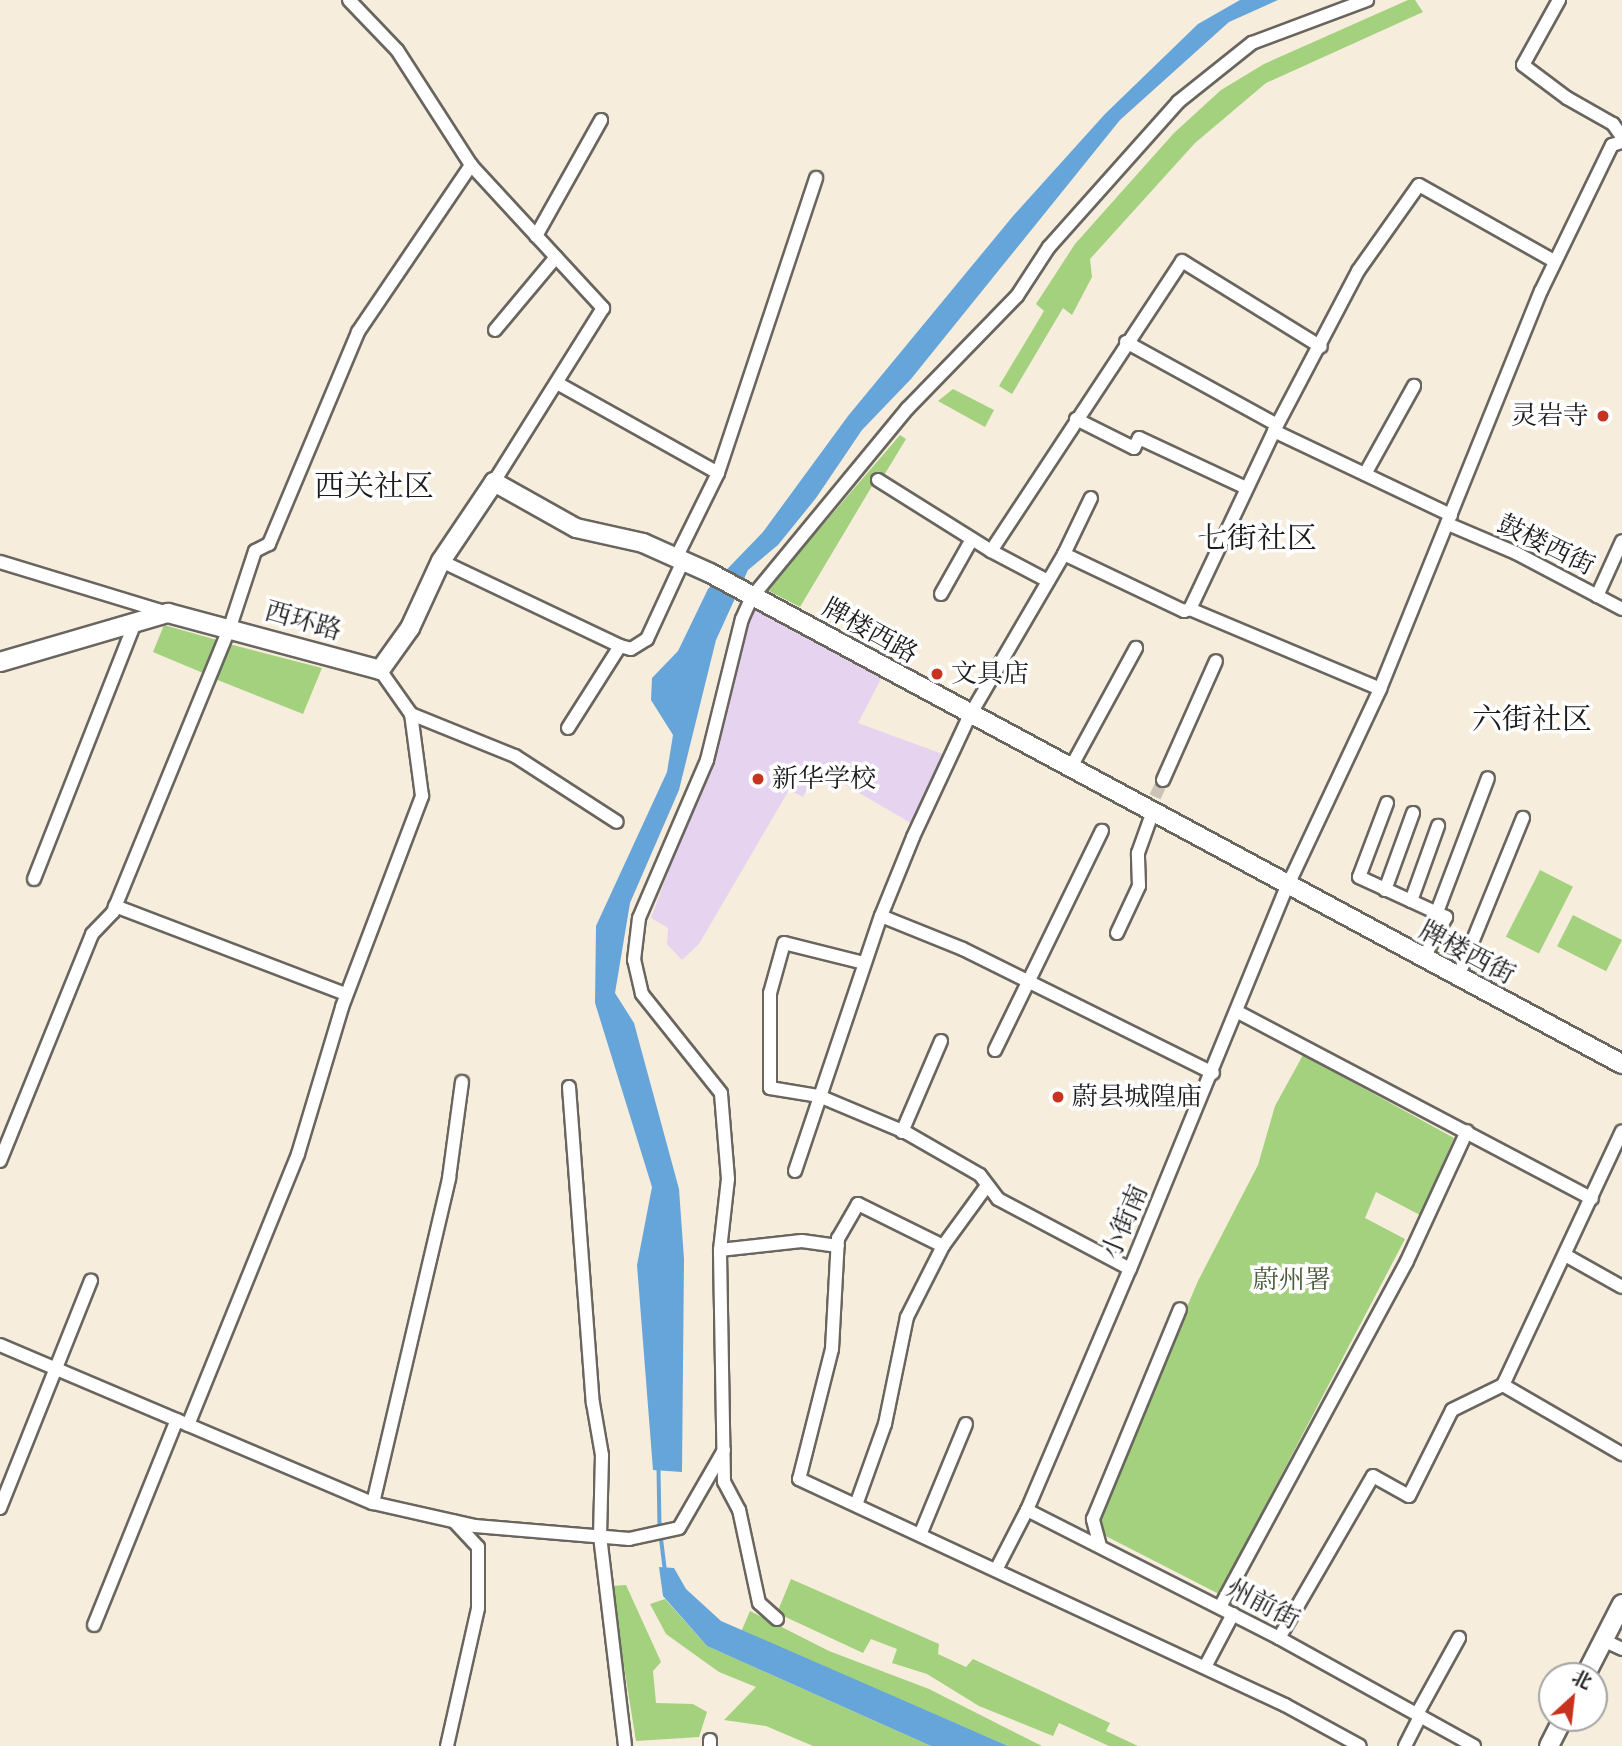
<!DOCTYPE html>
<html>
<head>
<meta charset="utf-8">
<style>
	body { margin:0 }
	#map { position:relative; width:1622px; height:1746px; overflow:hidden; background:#f7eddc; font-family:"EB Garamond","Noto Serif SC",serif }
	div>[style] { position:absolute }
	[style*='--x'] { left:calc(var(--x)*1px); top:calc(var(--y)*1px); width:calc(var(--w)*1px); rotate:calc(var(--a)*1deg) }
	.built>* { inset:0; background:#e6d3f0 }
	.green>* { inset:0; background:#a3d17e; transform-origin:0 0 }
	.water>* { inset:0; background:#66a5d9 }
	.stream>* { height:3.5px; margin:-1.75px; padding:0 1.75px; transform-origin:1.75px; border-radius:1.75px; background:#66a5d9 }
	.street-tunnel>* { height:12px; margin-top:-6px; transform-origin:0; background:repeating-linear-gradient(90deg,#cbc3b6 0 12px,transparent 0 18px) }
	.roads { filter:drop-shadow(2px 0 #69655f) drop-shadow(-2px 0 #69655f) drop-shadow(0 2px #69655f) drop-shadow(0 -2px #69655f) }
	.street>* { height:12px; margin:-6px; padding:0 6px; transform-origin:6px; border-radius:6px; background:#fff }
	.secondary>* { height:18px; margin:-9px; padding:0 9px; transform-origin:9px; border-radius:9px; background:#fff }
	.dots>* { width:19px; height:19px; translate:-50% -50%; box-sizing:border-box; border:4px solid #fff; border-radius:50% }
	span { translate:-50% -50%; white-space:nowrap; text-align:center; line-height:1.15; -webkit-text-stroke:7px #fff; paint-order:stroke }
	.poi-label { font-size:26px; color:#1c1c1c }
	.right { translate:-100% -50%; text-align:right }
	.left { translate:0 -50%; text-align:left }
	.street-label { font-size:26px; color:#1c1c1c }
	.park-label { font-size:26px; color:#4b5b3e }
	.quarter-label { font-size:30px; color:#1c1c1c }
	.north { position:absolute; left:1538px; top:1662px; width:70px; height:70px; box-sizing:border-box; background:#fff; border:2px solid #a4a4a4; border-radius:50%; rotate:27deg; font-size:19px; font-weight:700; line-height:28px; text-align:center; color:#1c1c1c }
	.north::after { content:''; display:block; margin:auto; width:24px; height:32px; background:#c8321e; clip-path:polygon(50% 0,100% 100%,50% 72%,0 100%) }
</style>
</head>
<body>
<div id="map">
	<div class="built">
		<div style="clip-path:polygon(752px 604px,883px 675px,858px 723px,948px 756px,916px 826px,818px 769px,803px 797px,789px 790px,699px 944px,682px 960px,667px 944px,668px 928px,651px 918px,711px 757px,727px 685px)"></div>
	</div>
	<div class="green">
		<div style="clip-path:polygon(1408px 0,1415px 0,1423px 12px,1266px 83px,1195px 143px,1090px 259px,1092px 277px,1072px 315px,1063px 308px,1012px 394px,999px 386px,1044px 311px,1036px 304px,1075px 244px,1174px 133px,1221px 90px,1264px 64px)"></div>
		<div style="clip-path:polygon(953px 389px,994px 410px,985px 427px,938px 401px)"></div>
		<div style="clip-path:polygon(900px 435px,906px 439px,883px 477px,878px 476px,800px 607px,767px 590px)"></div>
		<div style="clip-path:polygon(164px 625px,217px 640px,203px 673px,153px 652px)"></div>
		<div style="clip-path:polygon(229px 644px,322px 668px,303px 714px,215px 679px)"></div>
		<div style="left:1540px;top:870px;width:37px;height:75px;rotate:27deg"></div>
		<div style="left:1573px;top:915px;width:55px;height:35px;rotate:27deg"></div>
		<div style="clip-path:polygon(1303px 1055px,1454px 1138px,1420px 1215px,1376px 1192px,1365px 1218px,1405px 1239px,1219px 1594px,1092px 1529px,1198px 1281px,1258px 1165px,1275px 1106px)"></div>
		<div style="clip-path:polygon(791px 1579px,939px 1644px,938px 1654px,966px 1667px,973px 1659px,1110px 1723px,1106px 1731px,1138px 1746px,1109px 1746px,1059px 1723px,1053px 1736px,979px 1706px,927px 1674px,892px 1663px,897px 1649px,871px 1639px,863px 1653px,777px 1613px)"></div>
		<div style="clip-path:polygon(626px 1585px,661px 1662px,653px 1671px,656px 1703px,693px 1704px,707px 1712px,699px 1737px,636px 1741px,611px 1586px)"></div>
		<div style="clip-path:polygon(665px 1599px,707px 1646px,931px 1746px,813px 1746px,766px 1726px,724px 1720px,756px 1687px,719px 1672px,666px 1634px,650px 1604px)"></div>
		<div style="clip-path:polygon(750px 1611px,829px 1651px,929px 1689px,1042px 1746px,1008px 1746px,746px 1634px,741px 1632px)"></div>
	</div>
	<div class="water">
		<div style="clip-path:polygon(1240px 0,1278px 0,1229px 22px,1120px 120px,911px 379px,862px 430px,816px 498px,778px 545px,748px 570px,716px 640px,679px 790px,630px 903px,615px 993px,634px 1023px,679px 1189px,684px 1259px,682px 1472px,653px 1470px,637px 1265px,652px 1187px,595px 1003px,596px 926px,667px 772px,673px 735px,651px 700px,652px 678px,678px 651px,708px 589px,763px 532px,848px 416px,1013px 216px,1105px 114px,1198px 24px)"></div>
		<div style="clip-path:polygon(659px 1567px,674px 1568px,686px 1589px,721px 1621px,1008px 1746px,931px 1746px,707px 1646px,663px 1596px)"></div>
	</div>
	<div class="stream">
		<div style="--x:659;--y:1469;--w:58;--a:89"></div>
		<div style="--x:661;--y:1535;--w:34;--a:83"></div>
	</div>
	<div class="street-tunnel">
		<div style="--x:1155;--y:797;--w:19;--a:-65"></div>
	</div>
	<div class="roads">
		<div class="street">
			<div style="--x:349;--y:0;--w:69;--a:46.2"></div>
			<div style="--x:397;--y:50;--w:137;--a:57.2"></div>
			<div style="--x:471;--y:165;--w:195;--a:47.3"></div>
			<div style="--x:603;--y:308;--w:205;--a:122.1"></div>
			<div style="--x:1559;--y:0;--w:74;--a:119"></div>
			<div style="--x:1523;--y:65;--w:55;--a:36.9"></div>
			<div style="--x:1567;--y:98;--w:53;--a:29.5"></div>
			<div style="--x:1613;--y:124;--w:16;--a:55"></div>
			<div style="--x:536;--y:236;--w:133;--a:-60.7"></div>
			<div style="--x:495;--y:330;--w:95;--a:-50.1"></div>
			<div style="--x:1126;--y:342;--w:172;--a:28.8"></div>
			<div style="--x:557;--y:383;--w:184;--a:29.2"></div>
			<div style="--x:1076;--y:419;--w:65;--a:26.6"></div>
			<div style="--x:1134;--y:448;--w:11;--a:-63"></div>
			<div style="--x:1139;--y:438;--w:118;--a:25"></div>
			<div style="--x:1274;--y:431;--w:196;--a:25.4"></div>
			<div style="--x:1365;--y:474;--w:101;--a:-60.9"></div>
			<div style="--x:878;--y:480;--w:133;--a:32.1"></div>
			<div style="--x:1448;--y:524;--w:74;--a:23.1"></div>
			<div style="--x:1516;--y:553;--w:120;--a:27.8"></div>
			<div style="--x:1064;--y:554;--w:62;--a:-64.3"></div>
			<div style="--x:676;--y:558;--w:95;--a:-63.7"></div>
			<div style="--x:718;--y:473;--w:311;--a:-71.6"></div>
			<div style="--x:441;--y:561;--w:198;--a:25.4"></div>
			<div style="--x:0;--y:562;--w:176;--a:16.9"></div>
			<div style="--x:1048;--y:581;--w:64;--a:-152.2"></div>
			<div style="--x:991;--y:551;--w:347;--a:-56.6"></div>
			<div style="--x:1182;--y:261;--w:163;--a:31.7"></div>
			<div style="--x:941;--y:594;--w:63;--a:-60.6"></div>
			<div style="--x:1597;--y:596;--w:60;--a:-65.6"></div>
			<div style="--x:1190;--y:609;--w:206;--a:22.8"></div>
			<div style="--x:411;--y:714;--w:112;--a:22"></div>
			<div style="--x:515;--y:756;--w:121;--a:32.9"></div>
			<div style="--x:568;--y:728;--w:97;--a:-57.6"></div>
			<div style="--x:620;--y:646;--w:11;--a:15"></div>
			<div style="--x:631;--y:649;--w:19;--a:-32"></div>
			<div style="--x:647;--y:639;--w:86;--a:-65.2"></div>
			<div style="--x:1070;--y:769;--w:138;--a:-61.4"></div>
			<div style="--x:1163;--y:780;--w:130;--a:-66"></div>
			<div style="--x:1387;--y:803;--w:79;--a:110.7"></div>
			<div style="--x:1359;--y:877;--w:96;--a:24.7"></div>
			<div style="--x:1446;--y:917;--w:48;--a:118.7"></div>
			<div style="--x:34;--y:879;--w:276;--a:-68.5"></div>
			<div style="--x:1385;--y:890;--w:82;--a:-70"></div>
			<div style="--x:1411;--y:901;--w:80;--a:-70.2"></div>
			<div style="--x:115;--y:906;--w:247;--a:20.9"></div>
			<div style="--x:1437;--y:912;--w:143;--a:-69.2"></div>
			<div style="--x:881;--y:916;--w:88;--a:21.9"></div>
			<div style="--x:963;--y:949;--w:279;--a:26.4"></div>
			<div style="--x:1117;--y:933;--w:52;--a:-64.9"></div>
			<div style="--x:1139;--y:886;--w:33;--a:-92"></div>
			<div style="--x:1138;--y:853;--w:41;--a:-70.3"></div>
			<div style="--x:864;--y:963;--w:82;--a:-166"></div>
			<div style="--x:784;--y:943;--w:52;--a:105.6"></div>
			<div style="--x:770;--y:993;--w:95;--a:90"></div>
			<div style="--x:770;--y:1088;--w:50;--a:9.3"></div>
			<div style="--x:819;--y:1096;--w:95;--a:22.8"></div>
			<div style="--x:907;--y:1133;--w:84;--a:29.9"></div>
			<div style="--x:980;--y:1175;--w:30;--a:53"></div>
			<div style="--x:998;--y:1199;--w:149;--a:27.9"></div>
			<div style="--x:1458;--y:977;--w:172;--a:-67.8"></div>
			<div style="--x:1238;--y:1012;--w:400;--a:27.8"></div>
			<div style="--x:995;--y:1050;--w:244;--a:-64"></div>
			<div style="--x:569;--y:1087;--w:317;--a:85.7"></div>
			<div style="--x:593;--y:1403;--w:53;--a:80.2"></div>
			<div style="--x:602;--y:1455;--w:81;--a:91.4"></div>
			<div style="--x:600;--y:1536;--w:211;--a:83.2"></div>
			<div style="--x:902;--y:1132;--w:99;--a:-66.8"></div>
			<div style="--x:0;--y:1161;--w:245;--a:-67.9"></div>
			<div style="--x:92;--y:934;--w:30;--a:-46"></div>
			<div style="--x:113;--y:912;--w:308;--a:-67.7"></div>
			<div style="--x:230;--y:627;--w:80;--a:-71.8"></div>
			<div style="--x:255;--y:551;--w:16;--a:-27"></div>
			<div style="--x:269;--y:544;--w:230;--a:-67.2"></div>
			<div style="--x:358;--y:332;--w:202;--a:-55.9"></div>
			<div style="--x:795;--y:1171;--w:269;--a:-71.4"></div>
			<div style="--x:881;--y:916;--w:85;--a:-67.9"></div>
			<div style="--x:913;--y:837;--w:135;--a:-65"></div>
			<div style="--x:970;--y:715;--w:186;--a:-59.7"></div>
			<div style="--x:1064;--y:554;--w:133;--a:25.4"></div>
			<div style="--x:1184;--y:611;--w:6;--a:-18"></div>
			<div style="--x:1190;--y:609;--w:197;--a:-64.7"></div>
			<div style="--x:1274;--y:431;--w:181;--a:-62.3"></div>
			<div style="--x:1358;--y:271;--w:105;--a:-54.7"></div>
			<div style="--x:1419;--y:185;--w:155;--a:29.4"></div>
			<div style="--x:986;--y:1187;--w:73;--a:126.1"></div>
			<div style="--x:943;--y:1246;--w:95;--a:-153.7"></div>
			<div style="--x:858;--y:1204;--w:39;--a:120"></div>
			<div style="--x:838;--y:1238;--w:111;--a:93.1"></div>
			<div style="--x:832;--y:1349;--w:134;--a:104.2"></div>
			<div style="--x:799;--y:1479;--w:536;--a:24.94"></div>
			<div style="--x:1285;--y:1705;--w:85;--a:28.7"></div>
			<div style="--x:720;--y:1250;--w:82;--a:-6.3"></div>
			<div style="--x:802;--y:1241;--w:36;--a:8"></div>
			<div style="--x:1565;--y:1255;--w:65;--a:29.3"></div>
			<div style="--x:0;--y:1345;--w:405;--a:23"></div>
			<div style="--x:373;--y:1503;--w:105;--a:12.7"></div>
			<div style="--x:475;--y:1526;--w:155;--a:4.8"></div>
			<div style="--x:629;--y:1539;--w:51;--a:-12.4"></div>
			<div style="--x:679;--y:1528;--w:90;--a:-60"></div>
			<div style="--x:1503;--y:1385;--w:138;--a:30.1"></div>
			<div style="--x:188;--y:1425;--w:292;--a:-67.9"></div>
			<div style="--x:298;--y:1154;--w:153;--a:-73.3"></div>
			<div style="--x:342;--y:1007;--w:226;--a:-69.2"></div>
			<div style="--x:422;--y:796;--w:83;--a:-97.6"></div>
			<div style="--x:411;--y:714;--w:54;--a:-125.2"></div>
			<div style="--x:373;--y:1503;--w:334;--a:-76.8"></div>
			<div style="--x:449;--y:1178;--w:97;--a:-82.3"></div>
			<div style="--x:856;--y:1505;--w:86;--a:-70.3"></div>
			<div style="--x:885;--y:1424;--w:109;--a:-78.4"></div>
			<div style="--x:907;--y:1317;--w:80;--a:-63.1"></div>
			<div style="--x:0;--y:1508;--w:245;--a:-68.2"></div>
			<div style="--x:1027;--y:1510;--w:283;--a:26.9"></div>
			<div style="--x:1279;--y:1638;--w:223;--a:29"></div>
			<div style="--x:920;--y:1535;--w:120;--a:-67.5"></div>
			<div style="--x:1100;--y:1546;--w:28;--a:-105"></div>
			<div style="--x:1093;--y:1519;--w:227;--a:-67.5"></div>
			<div style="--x:996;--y:1570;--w:68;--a:-62.7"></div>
			<div style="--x:1027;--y:1510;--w:262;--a:-66.9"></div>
			<div style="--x:1130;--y:1269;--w:413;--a:-67.7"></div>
			<div style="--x:1287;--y:887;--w:219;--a:-64.8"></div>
			<div style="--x:1380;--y:689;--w:429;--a:-68"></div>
			<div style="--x:1541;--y:291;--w:162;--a:-64.1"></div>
			<div style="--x:1612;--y:145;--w:10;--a:-17"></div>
			<div style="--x:1220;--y:1607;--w:393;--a:-61.6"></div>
			<div style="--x:1407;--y:1261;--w:143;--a:-65.2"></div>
			<div style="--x:777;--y:1619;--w:24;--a:-138"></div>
			<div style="--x:759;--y:1603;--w:95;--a:-102.1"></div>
			<div style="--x:739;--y:1510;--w:32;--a:-118"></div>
			<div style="--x:724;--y:1482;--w:232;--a:-91"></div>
			<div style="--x:720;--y:1250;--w:71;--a:-83.6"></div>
			<div style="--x:728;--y:1179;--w:86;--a:-94.7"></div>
			<div style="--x:721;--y:1093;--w:127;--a:-128.6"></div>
			<div style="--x:642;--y:994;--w:35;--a:-103"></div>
			<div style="--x:634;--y:960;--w:42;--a:-83.2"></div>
			<div style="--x:639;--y:918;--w:172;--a:-66.7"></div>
			<div style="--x:707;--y:760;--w:145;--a:-76.1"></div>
			<div style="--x:742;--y:619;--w:24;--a:-66"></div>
			<div style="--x:752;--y:597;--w:244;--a:-50.5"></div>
			<div style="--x:907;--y:409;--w:158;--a:-45.8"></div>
			<div style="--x:1017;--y:296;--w:59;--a:-56.9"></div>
			<div style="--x:1049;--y:247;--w:194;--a:-48.3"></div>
			<div style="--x:1178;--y:102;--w:95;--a:-38.6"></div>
			<div style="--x:1252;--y:43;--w:123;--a:-20.5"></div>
			<div style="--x:94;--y:1625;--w:221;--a:-68"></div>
			<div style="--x:1279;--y:1638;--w:187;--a:-59.9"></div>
			<div style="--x:1373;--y:1476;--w:41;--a:29.1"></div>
			<div style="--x:1409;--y:1496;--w:96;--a:-63.4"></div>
			<div style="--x:1452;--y:1410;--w:57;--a:-26.1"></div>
			<div style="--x:1503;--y:1385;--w:280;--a:-64.9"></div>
			<div style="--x:1603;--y:1640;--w:21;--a:25"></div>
			<div style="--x:1205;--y:1667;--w:60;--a:-62.2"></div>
			<div style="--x:1417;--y:1714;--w:87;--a:-61.1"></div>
			<div style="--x:710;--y:1740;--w:6;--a:90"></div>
			<div style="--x:447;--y:1746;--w:141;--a:-77.3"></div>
			<div style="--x:478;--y:1608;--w:61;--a:-90"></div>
			<div style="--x:478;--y:1547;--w:35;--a:-133"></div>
			<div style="--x:1405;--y:1746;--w:34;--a:-63"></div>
		</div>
		<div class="secondary">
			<div style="--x:0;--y:662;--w:175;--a:-16.3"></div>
			<div style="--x:168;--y:613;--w:220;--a:15"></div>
			<div style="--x:380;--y:670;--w:52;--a:-54.5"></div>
			<div style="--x:410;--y:628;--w:74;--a:-65.2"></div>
			<div style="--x:441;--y:561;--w:95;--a:-56.1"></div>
			<div style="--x:494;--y:482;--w:94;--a:29.3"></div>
			<div style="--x:576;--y:528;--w:69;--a:12.6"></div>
			<div style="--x:643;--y:543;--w:73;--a:24.1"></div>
			<div style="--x:710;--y:573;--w:1036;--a:28.3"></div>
			<div style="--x:1585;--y:1676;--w:81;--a:-62.8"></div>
			<div style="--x:1549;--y:1746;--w:31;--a:-63"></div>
		</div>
	</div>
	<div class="dots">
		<div style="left:1603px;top:416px;background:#c8321e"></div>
		<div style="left:937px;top:674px;background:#c8321e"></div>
		<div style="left:758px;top:779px;background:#c8321e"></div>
		<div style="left:1058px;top:1097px;background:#c8321e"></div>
	</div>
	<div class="poi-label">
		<span class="right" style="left:1589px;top:416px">灵岩寺</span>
		<span class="left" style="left:951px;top:674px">文具店</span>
		<span class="left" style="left:772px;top:779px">新华学校</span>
		<span class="left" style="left:1072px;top:1097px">蔚县城隍庙</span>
	</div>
	<div class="street-label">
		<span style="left:1546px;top:545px;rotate:26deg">鼓楼西街</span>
		<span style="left:303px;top:621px;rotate:16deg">西环路</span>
		<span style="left:870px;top:631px;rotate:29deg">牌楼西路</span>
		<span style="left:1467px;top:953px;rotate:28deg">牌楼西街</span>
		<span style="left:1125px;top:1222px;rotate:-67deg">小街南</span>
		<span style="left:1263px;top:1604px;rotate:28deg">州前街</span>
	</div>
	<div class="park-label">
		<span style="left:1292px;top:1280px">蔚州署</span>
	</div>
	<div class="quarter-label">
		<span style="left:374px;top:486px">西关社区</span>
		<span style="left:1257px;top:538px">七街社区</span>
		<span style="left:1532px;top:719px">六街社区</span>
	</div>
	<div class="north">北</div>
</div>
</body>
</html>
